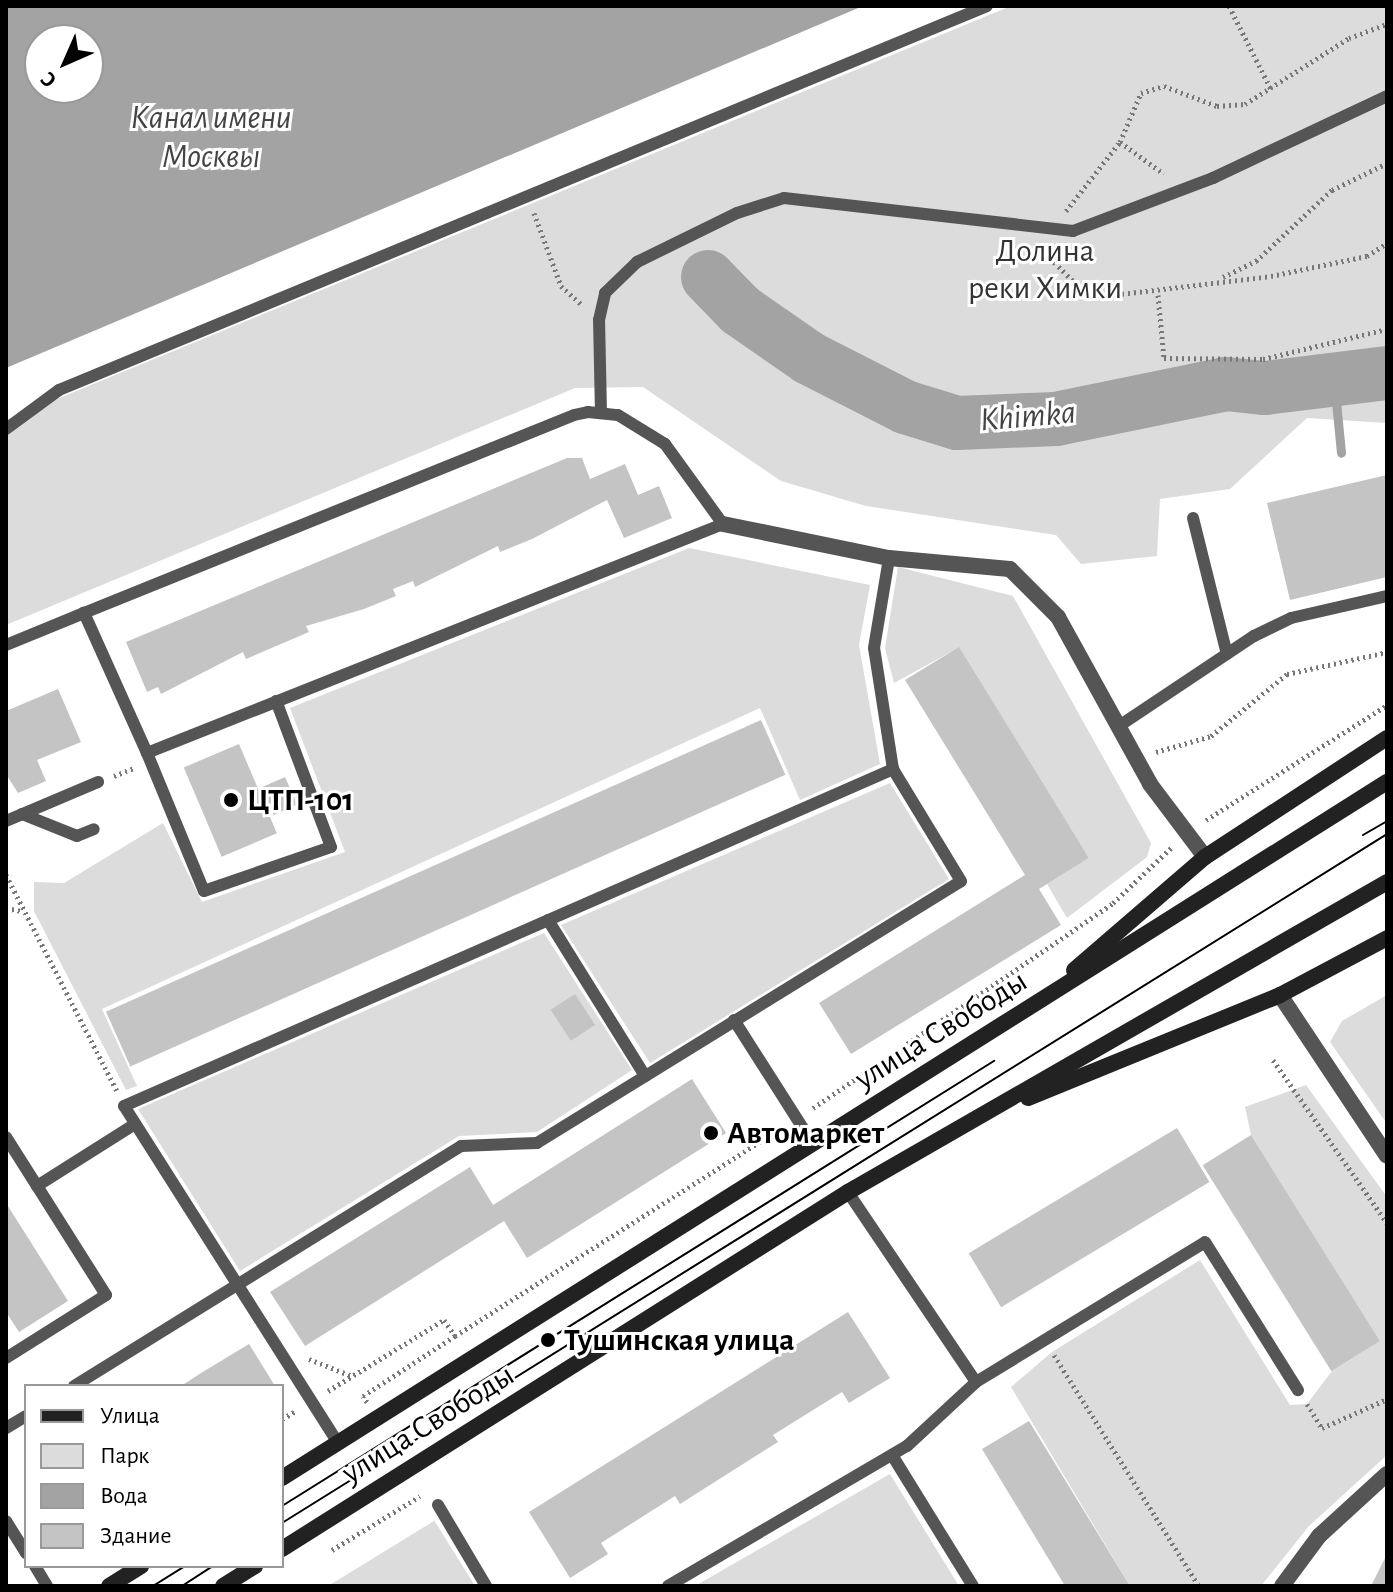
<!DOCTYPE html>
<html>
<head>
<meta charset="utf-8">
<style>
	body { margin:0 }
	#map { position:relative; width:1393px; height:1592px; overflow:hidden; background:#fff; font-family:"Alegreya Sans",sans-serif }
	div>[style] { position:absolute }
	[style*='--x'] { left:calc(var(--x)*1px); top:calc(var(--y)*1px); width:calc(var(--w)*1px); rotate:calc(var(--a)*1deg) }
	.green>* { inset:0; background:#dcdcdc }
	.water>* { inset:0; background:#a3a3a3 }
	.stream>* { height:9px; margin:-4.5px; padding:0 4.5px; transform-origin:4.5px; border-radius:4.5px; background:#a3a3a3 }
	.river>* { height:54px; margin:-27px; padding:0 27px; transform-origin:27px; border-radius:27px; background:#a3a3a3 }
	.building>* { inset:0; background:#c4c4c4; transform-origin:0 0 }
	.path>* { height:5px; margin-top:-2.5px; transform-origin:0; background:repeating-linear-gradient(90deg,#777 0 2px,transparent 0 6px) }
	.service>* { height:12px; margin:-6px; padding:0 6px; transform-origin:6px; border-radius:6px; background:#555 }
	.minor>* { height:16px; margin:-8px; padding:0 8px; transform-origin:8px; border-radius:8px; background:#555 }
	.secondary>* { height:16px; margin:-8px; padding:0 8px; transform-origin:8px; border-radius:8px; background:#222 }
	.tram>* { height:2px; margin:-1px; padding:0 1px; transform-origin:1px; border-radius:1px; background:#000 }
	.dots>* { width:22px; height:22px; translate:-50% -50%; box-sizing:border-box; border:4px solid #fff; border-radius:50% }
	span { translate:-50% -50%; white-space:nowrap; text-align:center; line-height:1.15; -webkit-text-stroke:6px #fff; paint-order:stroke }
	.park-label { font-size:32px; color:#333 }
	.poi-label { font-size:32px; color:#000; font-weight:700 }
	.left { translate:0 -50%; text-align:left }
	.street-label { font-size:32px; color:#000 }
	.water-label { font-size:34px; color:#444; font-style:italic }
	.frame { position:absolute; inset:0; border:8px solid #000; pointer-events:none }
	.legend { position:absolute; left:24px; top:1384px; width:260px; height:184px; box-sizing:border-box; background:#fff; border:2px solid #999; margin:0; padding:10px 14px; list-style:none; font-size:24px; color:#000 }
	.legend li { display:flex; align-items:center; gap:16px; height:40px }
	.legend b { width:40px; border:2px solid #999 }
	.north { position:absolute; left:24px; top:24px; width:80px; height:80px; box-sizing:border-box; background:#fff; border:2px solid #999; border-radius:50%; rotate:225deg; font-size:22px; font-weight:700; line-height:32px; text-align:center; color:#000 }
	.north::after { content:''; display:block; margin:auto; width:28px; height:36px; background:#000; clip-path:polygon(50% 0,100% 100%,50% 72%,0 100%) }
</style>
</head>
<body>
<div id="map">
	<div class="green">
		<div style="clip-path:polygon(1011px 6px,1387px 6px,1387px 423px,1307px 418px,1230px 489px,1160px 499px,1157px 556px,1081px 564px,1056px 535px,866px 506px,781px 481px,643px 387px,575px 388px,6px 625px,6px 420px)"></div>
		<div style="clip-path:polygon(689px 548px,870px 585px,859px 645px,880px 764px,800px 800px,760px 708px,102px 1009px,137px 1086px,126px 1090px,34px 911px,34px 882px,64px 883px,163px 823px,202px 902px,345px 852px,290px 708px)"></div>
		<div style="clip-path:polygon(898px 567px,1013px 596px,1151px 843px,1147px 857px,1067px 918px,1047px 884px,1089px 858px,958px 648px,894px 683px,885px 648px)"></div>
		<div style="clip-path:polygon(890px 783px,949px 879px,650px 1063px,561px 925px)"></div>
		<div style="clip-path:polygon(544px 933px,632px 1070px,537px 1132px,459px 1136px,240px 1271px,138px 1109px)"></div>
		<div style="clip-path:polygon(1387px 995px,1387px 1124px,1330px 1042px,1342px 1021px)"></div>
		<div style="clip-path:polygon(1306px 1085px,1387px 1197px,1387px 1455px,1309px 1526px,1261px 1586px,1130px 1586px,1011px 1387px,1052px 1352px,1200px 1260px,1290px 1405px,1307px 1404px,1332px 1371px,1379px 1341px,1251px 1135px,1245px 1107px)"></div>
		<div style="clip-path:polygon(890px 1474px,959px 1586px,695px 1586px)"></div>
		<div style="clip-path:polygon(434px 1520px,475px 1586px,328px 1586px,434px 1521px)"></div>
	</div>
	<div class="water">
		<div style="clip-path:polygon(evenodd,6px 6px,863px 6px,6px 368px,6px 6px,40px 40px,88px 40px,88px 88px,40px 88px,40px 40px)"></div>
	</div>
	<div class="stream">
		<div style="--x:1334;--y:381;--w:72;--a:84.4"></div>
	</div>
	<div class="river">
		<div style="--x:708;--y:277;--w:46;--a:45.9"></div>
		<div style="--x:740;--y:310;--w:84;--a:34.8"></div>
		<div style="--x:809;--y:358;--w:108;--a:27"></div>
		<div style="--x:905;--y:407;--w:54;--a:17.1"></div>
		<div style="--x:957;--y:423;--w:99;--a:-2.3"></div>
		<div style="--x:1056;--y:419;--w:174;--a:-11.6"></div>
		<div style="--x:1226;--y:384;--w:39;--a:6"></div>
		<div style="--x:1265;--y:388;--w:123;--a:-7"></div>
	</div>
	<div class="building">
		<div style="clip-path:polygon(567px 458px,582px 458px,590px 479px,625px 464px,638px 495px,659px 486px,672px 518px,624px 538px,607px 500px,532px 539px,500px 552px,498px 546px,415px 587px,413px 581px,393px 589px,396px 596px,364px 609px,306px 626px,309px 632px,246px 659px,243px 652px,161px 694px,158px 687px,147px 692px,126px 642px)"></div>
		<div style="clip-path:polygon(1387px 475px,1387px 577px,1290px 600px,1267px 503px)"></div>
		<div style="clip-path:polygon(959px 647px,1089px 858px,1039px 889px,1061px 925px,851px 1054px,819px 1003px,1025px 875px,905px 680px)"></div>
		<div style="clip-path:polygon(58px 689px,81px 742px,37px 760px,46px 781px,18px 793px,6px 774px,6px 711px)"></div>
		<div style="left:761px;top:720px;width:60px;height:717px;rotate:66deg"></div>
		<div style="left:239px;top:744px;width:97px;height:60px;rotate:67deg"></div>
		<div style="left:285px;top:777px;width:30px;height:26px;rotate:66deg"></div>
		<div style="left:575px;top:994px;width:37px;height:29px;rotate:57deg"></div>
		<div style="clip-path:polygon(692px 1079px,726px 1133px,527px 1258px,504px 1221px,305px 1346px,270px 1292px,470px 1167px,493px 1205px)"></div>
		<div style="left:1177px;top:1128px;width:63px;height:243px;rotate:59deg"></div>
		<div style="left:1251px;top:1135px;width:243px;height:57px;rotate:58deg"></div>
		<div style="clip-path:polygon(6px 1203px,68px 1301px,19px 1332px,6px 1312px)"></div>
		<div style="clip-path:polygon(848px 1312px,890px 1378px,849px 1403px,842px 1392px,773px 1435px,778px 1442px,680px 1504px,675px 1496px,601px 1543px,608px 1554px,570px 1578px,529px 1512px)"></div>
		<div style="clip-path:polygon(249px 1344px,275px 1386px,181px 1386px,201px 1373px)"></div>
		<div style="clip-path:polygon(1029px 1421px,1130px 1586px,1065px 1586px,982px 1449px)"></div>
		<div style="clip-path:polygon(1387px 1554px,1387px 1586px,1371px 1586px)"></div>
	</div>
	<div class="path">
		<div style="--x:1229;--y:6;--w:95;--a:63.2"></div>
		<div style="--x:1120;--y:142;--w:54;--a:36"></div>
		<div style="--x:1066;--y:211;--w:88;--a:-52"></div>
		<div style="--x:1120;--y:142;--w:53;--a:-66.8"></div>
		<div style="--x:1141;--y:93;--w:24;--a:-17"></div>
		<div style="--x:1164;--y:86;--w:57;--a:20.7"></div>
		<div style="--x:1217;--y:106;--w:28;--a:-4"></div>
		<div style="--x:1245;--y:104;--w:123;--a:-32.4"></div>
		<div style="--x:1349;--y:38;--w:40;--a:-20.2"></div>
		<div style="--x:534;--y:213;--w:78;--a:69.7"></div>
		<div style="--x:561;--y:286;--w:28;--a:42"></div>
		<div style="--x:1050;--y:248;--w:10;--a:90"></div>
		<div style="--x:1050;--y:258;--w:40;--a:45"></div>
		<div style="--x:1078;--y:286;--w:28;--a:21"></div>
		<div style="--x:1104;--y:296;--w:168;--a:-6.8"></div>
		<div style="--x:1271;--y:276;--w:98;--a:-11.8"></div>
		<div style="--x:1367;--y:256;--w:24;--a:-33"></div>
		<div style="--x:1223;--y:277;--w:37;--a:-26"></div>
		<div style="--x:1256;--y:261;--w:104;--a:-43.1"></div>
		<div style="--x:1332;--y:190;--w:61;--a:-26.1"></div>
		<div style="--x:1158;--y:295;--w:63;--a:84.6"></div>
		<div style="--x:1164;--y:358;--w:99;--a:0.6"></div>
		<div style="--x:1263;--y:359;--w:128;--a:-13.6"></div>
		<div style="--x:1156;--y:752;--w:57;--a:-16.2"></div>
		<div style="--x:1211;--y:736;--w:98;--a:-39.2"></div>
		<div style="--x:1287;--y:674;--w:102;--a:-12.4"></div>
		<div style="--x:114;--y:776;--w:22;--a:-22"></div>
		<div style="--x:1206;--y:820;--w:214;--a:-32.4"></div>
		<div style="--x:6;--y:875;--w:243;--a:62.8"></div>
		<div style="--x:6;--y:908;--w:15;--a:11"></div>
		<div style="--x:1273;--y:1060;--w:199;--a:55"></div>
		<div style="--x:813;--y:1108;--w:363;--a:-34.3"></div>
		<div style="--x:1113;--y:903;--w:83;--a:-43.5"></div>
		<div style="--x:1054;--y:1355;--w:273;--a:57.9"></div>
		<div style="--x:309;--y:1359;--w:46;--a:21.6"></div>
		<div style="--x:328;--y:1391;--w:136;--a:-31.5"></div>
		<div style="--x:444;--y:1320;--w:19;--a:55"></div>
		<div style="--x:455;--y:1336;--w:387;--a:-32.5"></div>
		<div style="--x:367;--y:1402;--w:7;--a:-124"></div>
		<div style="--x:363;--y:1396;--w:110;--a:-33.1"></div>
		<div style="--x:1307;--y:1404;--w:28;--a:58"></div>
		<div style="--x:1322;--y:1428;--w:71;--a:-24"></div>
		<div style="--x:282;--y:1419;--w:16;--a:-30"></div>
		<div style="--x:332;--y:1550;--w:103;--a:-31.5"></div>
	</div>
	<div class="service">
		<div style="--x:601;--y:413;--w:93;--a:-91.2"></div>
		<div style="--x:599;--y:320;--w:28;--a:-77"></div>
		<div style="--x:605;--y:293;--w:45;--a:-44.1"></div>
		<div style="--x:637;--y:262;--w:111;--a:-26.1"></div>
		<div style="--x:737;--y:213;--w:49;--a:-17.7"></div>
		<div style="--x:784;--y:198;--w:291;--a:6.5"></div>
		<div style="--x:1073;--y:231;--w:150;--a:-20.7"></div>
		<div style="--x:1213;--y:178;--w:192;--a:-25.2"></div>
		<div style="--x:6;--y:429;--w:66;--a:-36.3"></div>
		<div style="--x:59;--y:390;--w:1004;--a:-22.48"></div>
		<div style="--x:1193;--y:518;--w:140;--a:76"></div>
		<div style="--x:6;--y:645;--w:84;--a:-22.3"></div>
		<div style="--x:84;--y:613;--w:528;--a:-22"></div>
		<div style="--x:574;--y:415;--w:14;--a:-12"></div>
		<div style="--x:588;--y:412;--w:30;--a:6"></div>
		<div style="--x:618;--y:415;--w:55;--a:31.7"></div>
		<div style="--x:665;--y:444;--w:99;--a:54.1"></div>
		<div style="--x:723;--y:524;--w:620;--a:158.32"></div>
		<div style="--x:147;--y:753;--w:154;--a:-114.2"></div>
		<div style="--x:1119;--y:726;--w:162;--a:-33.7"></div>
		<div style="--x:1254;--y:636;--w:41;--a:-25.9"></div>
		<div style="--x:1291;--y:618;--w:98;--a:-12.9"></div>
		<div style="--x:147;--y:753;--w:149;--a:67.6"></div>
		<div style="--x:204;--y:891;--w:134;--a:-19.1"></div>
		<div style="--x:331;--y:847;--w:156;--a:-110.6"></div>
		<div style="--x:22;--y:814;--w:59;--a:21.8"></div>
		<div style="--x:77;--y:836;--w:18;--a:-22"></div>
		<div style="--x:6;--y:821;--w:100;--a:-23"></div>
		<div style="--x:548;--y:920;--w:184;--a:58.1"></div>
		<div style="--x:734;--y:1020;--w:147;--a:57.5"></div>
		<div style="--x:6;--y:1137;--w:58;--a:57.7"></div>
		<div style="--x:6;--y:1358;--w:118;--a:-32.2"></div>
		<div style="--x:106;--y:1295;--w:129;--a:-122.3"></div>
		<div style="--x:37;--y:1186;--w:116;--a:-32.3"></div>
		<div style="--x:976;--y:1382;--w:268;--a:-31.4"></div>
		<div style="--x:1205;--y:1242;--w:175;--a:57.9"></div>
		<div style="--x:74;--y:1386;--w:455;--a:-31.8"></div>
		<div style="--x:461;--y:1146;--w:76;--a:-2.3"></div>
		<div style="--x:537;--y:1143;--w:498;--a:-31.7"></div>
		<div style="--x:961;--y:881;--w:131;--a:-121.3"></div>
		<div style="--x:893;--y:769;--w:122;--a:-98.9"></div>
		<div style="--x:874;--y:648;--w:91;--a:-80.5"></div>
		<div style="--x:6;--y:1428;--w:23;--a:-31"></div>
		<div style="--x:338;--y:1443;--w:399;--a:-122.4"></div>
		<div style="--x:124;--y:1106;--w:840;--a:-23.66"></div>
		<div style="--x:892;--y:1455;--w:154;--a:58.3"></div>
		<div style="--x:438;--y:1505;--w:94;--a:59.3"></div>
		<div style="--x:6;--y:1521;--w:38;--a:58"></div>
		<div style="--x:35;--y:1566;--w:23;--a:59"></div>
		<div style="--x:668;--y:1586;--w:277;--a:-30.4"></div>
		<div style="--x:907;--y:1446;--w:94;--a:-42.8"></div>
		<div style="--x:976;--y:1382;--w:229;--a:-124"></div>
	</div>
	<div class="minor">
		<div style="--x:723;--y:524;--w:169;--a:11.6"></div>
		<div style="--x:889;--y:558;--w:121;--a:5.2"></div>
		<div style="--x:1010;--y:569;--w:68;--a:45"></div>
		<div style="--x:1058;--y:617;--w:191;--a:61.1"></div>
		<div style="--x:1150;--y:784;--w:91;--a:53"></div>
		<div style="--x:1280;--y:995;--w:193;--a:56.4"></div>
		<div style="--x:1282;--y:1586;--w:62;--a:-53.5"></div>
		<div style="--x:1319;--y:1536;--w:92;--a:-42.4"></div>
	</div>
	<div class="secondary">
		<div style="--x:1074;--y:970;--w:173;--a:-40.8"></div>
		<div style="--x:1205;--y:857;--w:217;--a:-33.2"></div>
		<div style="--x:1028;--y:1098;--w:272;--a:-22.2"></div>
		<div style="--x:1280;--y:995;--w:121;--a:-28"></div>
		<div style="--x:282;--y:1478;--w:1306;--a:-32.21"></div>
		<div style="--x:282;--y:1549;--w:669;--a:-32.24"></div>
		<div style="--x:848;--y:1192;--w:622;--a:-29.9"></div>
		<div style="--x:109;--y:1586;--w:38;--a:-32"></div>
		<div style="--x:223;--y:1586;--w:38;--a:-32"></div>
	</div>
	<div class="tram">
		<div style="--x:1363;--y:835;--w:28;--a:-30"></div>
		<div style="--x:282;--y:1506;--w:840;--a:-32.01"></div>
		<div style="--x:282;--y:1523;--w:1302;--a:-31.94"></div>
		<div style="--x:153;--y:1586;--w:38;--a:-32"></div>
		<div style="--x:182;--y:1586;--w:37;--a:-33"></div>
	</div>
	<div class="dots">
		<div style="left:231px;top:800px;background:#000"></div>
		<div style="left:711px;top:1133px;background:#000"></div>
		<div style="left:548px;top:1340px;background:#000"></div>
	</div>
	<div class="park-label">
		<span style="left:1045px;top:270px">Долина<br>реки Химки</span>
	</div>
	<div class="poi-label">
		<span class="left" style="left:247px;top:800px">ЦТП-101</span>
		<span class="left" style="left:727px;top:1133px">Автомаркет</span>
		<span class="left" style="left:564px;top:1340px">Тушинская улица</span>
	</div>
	<div class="street-label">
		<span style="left:941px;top:1030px;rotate:-32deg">улица Свободы</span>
		<span style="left:428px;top:1424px;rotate:-32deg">улица Свободы</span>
	</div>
	<div class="water-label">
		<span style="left:211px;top:138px">Канал имени<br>Москвы</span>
		<span style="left:1028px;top:417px;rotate:-5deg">Khimka</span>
	</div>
	<div class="frame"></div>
	<ul class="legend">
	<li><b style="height:10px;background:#222"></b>Улица</li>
	<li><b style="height:22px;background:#dcdcdc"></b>Парк</li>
	<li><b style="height:22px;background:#a3a3a3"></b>Вода</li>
	<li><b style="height:22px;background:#c4c4c4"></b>Здание</li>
	</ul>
	<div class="north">С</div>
</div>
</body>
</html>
